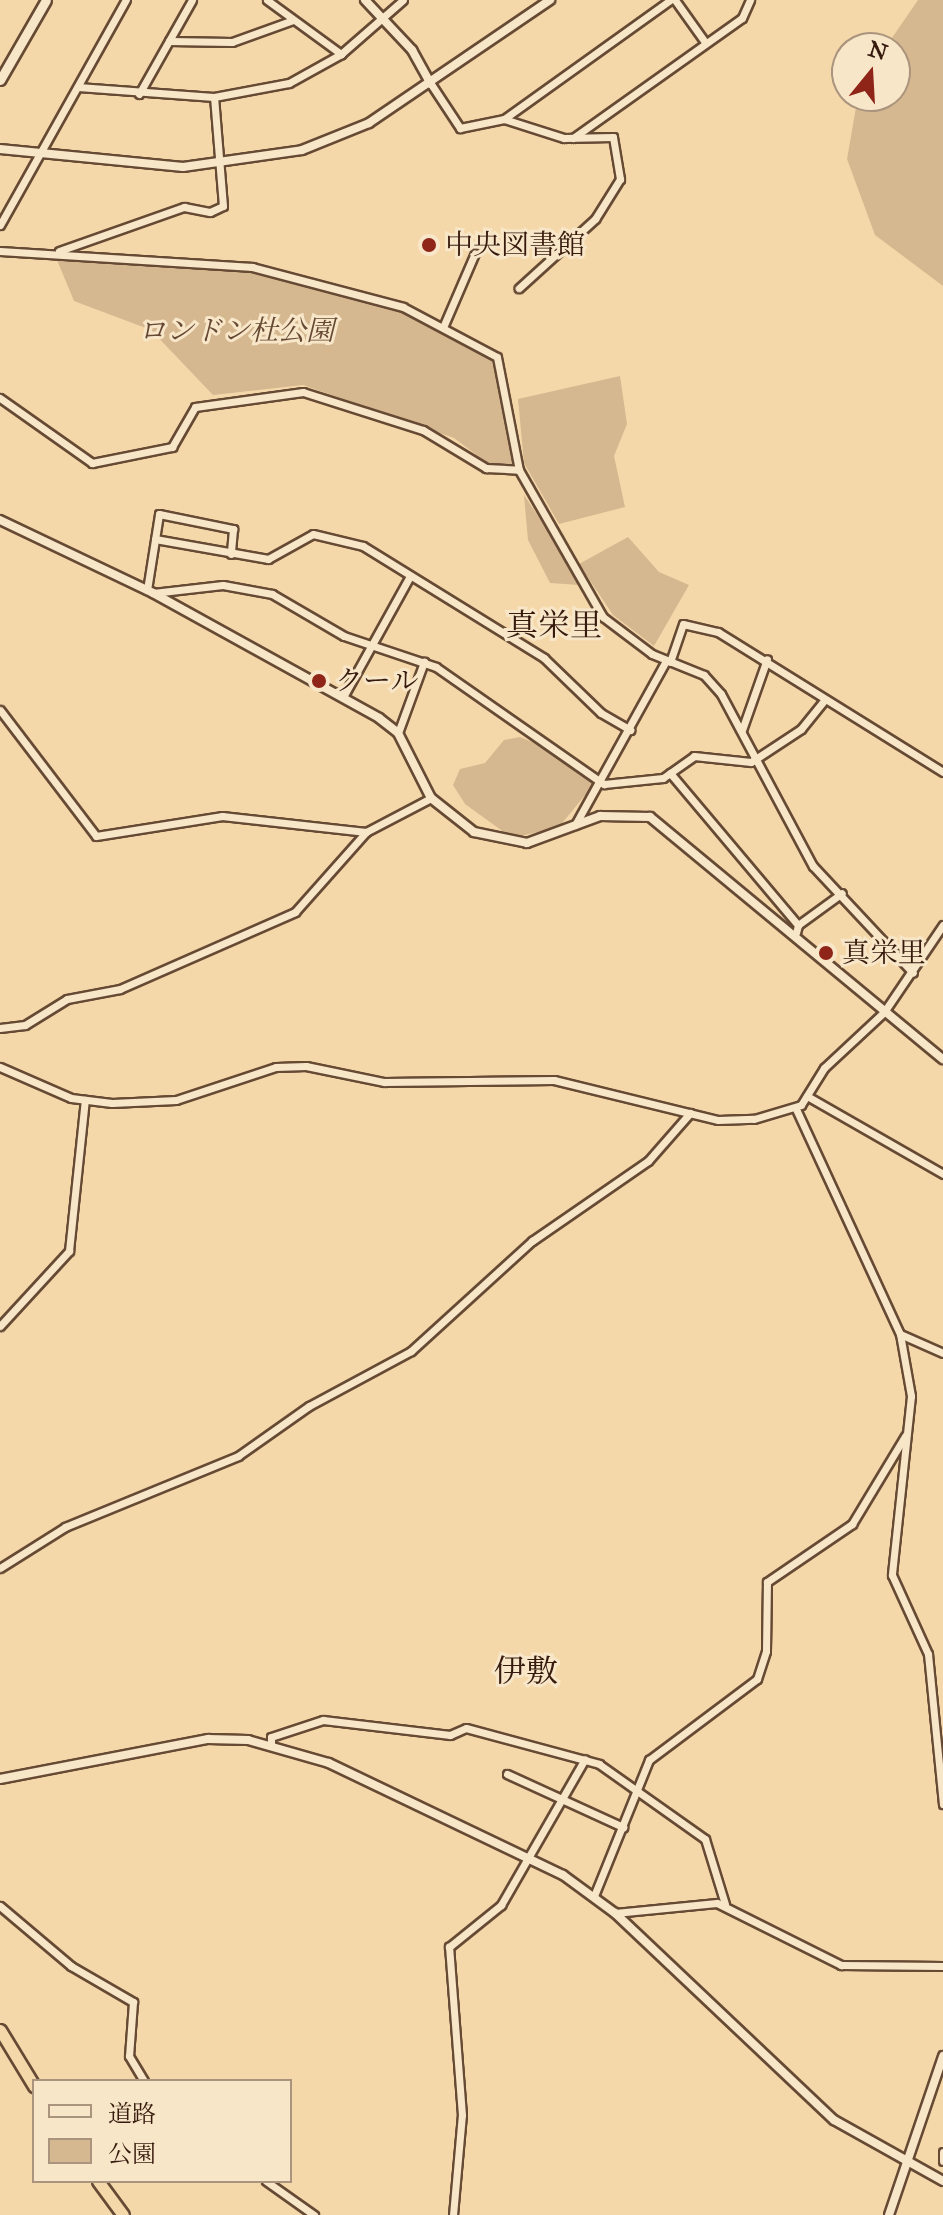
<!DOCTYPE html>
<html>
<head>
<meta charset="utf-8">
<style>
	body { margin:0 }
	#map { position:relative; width:943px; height:2215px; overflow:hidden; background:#f5d8aa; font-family:"IM FELL Great Primer","Noto Serif JP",serif }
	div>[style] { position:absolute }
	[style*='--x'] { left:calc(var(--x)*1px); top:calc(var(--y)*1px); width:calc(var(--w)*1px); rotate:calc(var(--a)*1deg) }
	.green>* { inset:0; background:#d5b88f }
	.roads { filter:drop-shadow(2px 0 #664a34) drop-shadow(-2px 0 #664a34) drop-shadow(0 2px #664a34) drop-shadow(0 -2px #664a34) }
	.minor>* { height:7px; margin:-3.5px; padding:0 3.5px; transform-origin:3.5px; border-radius:3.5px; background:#f8e6c8 }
	.tertiary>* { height:8px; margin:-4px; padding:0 4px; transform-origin:4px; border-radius:4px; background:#f8e6c8 }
	.secondary>* { height:9px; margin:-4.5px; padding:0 4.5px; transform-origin:4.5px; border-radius:4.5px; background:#f8e6c8 }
	.trunk>* { height:11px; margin:-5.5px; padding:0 5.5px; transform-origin:5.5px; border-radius:5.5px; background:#f5d8aa }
	.dots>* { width:22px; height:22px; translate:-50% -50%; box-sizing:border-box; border:4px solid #f8e6c8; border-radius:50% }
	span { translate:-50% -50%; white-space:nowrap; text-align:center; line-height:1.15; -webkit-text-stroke:6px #f8e6c8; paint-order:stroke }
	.poi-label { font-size:28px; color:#361a0d }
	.left { translate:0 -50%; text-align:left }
	.park-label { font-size:28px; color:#664934; font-style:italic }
	.quarter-label { font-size:32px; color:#361a0d }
	.legend { position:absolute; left:32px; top:2079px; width:260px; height:104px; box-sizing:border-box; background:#f8e6c8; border:2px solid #aa947d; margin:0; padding:10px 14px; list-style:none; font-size:24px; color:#361a0d }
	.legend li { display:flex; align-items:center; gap:16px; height:40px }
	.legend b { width:40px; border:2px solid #aa947d }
	.north { position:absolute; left:831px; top:32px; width:80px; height:80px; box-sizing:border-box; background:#f8e6c8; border:2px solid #aa947d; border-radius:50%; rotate:18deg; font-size:22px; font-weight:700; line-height:32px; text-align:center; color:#361a0d }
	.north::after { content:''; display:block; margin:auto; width:28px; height:36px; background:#8f2418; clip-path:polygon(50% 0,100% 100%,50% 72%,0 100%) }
</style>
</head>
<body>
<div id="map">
	<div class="green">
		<div style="clip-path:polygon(918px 0,943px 0,943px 286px,875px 235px,847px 159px,858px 96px,895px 96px,895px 48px,885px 48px)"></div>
		<div style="clip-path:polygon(57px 260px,196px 263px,277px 276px,406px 311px,495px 360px,514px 464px,490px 465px,454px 438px,303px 385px,213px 395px,151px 330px,74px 301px)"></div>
		<div style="clip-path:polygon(620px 376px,627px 424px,614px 456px,625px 507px,559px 524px,524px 463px,518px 399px)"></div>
		<div style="clip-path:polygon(524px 495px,542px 522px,579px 585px,550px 583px,528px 540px)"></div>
		<div style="clip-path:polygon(628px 537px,659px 572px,689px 585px,654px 646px,613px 615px,579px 564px)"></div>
		<div style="clip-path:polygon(520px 737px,564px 755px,595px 783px,559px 827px,512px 838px,465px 804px,453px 785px,460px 769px,485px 763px,504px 740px)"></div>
	</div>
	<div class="roads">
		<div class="minor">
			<div style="--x:267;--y:0;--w:92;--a:36.1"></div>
			<div style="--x:675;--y:0;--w:52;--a:54.5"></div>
			<div style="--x:169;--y:41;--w:63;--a:0.9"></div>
			<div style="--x:232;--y:42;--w:65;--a:-19.8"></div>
			<div style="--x:431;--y:84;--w:53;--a:56.6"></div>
			<div style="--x:460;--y:128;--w:45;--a:-11.6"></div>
			<div style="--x:504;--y:119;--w:204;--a:-35.6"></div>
			<div style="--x:78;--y:87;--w:136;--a:4.2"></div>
			<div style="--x:214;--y:97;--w:76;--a:-10.6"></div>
			<div style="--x:289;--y:83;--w:60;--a:-29.1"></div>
			<div style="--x:341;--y:54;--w:82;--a:-41.1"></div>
			<div style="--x:139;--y:94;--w:108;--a:-60.6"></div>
			<div style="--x:504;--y:119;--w:63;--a:17.6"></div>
			<div style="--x:564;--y:138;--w:49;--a:-1.2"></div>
			<div style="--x:613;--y:137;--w:43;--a:80.5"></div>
			<div style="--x:620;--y:179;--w:47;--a:122"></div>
			<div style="--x:595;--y:219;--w:103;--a:137.8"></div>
			<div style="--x:573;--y:138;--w:207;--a:-35.4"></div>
			<div style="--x:742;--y:18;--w:20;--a:-66"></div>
			<div style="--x:0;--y:225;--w:258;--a:-60.8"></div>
			<div style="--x:0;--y:251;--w:253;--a:3.6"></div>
			<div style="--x:252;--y:267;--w:156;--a:14.8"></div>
			<div style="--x:403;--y:307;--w:106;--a:28"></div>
			<div style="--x:497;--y:357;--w:115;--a:79"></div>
			<div style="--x:519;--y:470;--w:169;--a:60.3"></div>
			<div style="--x:603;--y:617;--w:61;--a:37.1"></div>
			<div style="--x:652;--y:654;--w:56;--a:22"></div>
			<div style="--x:704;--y:675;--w:25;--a:48"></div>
			<div style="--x:721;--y:694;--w:195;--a:61.9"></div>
			<div style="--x:813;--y:866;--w:146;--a:46.9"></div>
			<div style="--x:59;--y:251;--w:133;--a:-19.4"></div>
			<div style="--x:184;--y:207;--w:26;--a:11"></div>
			<div style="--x:210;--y:212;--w:14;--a:-25"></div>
			<div style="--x:223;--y:206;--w:109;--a:-94.7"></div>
			<div style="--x:444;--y:325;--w:78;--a:-66.7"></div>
			<div style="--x:0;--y:398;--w:113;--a:35.2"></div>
			<div style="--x:92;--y:463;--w:82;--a:-11.3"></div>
			<div style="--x:172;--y:447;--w:46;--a:-60.1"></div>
			<div style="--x:195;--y:407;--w:109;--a:-7.9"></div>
			<div style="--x:303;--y:392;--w:126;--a:17.6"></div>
			<div style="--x:423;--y:430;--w:74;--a:31.1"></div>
			<div style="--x:486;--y:468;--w:33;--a:3"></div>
			<div style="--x:155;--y:539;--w:115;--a:10"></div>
			<div style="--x:268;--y:559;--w:51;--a:-29.1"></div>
			<div style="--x:313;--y:534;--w:51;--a:13.5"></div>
			<div style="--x:363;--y:546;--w:213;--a:31.7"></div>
			<div style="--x:544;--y:658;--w:79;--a:44"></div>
			<div style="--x:601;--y:713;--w:34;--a:30"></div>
			<div style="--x:147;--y:590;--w:77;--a:-81"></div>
			<div style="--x:159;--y:514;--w:76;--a:11.5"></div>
			<div style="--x:233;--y:529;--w:25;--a:95"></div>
			<div style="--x:153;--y:593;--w:70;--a:-6.5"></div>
			<div style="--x:223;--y:585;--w:50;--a:10.4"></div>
			<div style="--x:272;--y:594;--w:83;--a:30.3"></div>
			<div style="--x:344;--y:636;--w:97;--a:18.6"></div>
			<div style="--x:436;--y:667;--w:205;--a:34.9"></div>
			<div style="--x:670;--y:662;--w:40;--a:-71.1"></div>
			<div style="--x:683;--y:624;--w:36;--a:13"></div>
			<div style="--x:718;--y:632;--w:265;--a:31.9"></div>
			<div style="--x:343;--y:697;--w:138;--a:-61"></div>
			<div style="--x:0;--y:710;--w:158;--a:52.7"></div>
			<div style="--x:96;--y:836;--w:128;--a:-9"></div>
			<div style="--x:222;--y:816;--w:145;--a:6.3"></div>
			<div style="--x:742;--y:730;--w:75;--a:-70.6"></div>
			<div style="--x:398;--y:733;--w:76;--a:-69.9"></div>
			<div style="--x:670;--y:773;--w:199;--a:49.9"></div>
			<div style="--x:798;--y:925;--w:8;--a:104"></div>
			<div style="--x:604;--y:784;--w:59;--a:-5.8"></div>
			<div style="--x:663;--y:778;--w:38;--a:-35"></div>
			<div style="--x:694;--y:756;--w:57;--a:6"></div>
			<div style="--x:751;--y:762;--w:60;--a:-33.4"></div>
			<div style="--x:801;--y:729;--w:35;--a:-51"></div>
			<div style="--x:575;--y:825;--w:188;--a:-61"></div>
			<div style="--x:798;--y:925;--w:54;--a:-36"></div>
			<div style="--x:0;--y:1028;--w:25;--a:-7"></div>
			<div style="--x:25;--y:1025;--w:49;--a:-31.8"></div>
			<div style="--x:67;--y:999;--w:54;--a:-10.7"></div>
			<div style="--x:120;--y:989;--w:191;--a:-23.7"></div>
			<div style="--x:295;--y:912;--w:107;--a:-48.4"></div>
			<div style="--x:366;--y:832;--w:73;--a:-27.6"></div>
			<div style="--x:0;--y:1067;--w:77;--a:23.6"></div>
			<div style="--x:71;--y:1098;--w:41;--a:7"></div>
			<div style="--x:112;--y:1103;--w:64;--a:-2.7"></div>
			<div style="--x:176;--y:1100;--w:105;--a:-18.3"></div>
			<div style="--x:276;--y:1067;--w:30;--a:-2"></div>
			<div style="--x:306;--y:1066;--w:80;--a:11.6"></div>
			<div style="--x:384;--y:1082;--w:170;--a:-0.7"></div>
			<div style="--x:554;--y:1080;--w:169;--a:13.7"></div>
			<div style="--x:718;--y:1120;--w:36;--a:-2"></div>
			<div style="--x:754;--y:1119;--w:49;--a:-16.6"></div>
			<div style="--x:801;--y:1105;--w:44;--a:-58.1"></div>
			<div style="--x:824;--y:1068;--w:82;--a:-43"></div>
			<div style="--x:884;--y:1012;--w:105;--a:-55.9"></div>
			<div style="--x:807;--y:1096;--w:157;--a:29.8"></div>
			<div style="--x:796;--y:1109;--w:248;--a:65.2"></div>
			<div style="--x:900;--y:1334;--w:63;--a:79.9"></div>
			<div style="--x:911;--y:1396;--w:180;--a:96.1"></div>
			<div style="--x:892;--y:1575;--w:87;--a:65.5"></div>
			<div style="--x:928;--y:1654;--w:151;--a:84.3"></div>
			<div style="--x:0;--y:1326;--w:102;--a:-47.4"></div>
			<div style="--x:69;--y:1251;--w:152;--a:-84"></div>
			<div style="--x:900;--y:1334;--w:47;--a:23.8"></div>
			<div style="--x:0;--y:1568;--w:77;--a:-32.2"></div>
			<div style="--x:65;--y:1527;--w:187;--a:-22.3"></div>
			<div style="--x:238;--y:1456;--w:87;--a:-35.2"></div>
			<div style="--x:309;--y:1406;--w:116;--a:-28.3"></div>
			<div style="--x:411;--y:1351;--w:164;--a:-42.3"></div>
			<div style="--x:532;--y:1241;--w:141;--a:-34.6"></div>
			<div style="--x:648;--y:1161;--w:64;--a:-48.8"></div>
			<div style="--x:271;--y:1745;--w:8;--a:-90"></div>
			<div style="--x:271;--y:1737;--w:55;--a:-18.1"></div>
			<div style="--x:323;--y:1720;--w:128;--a:6.7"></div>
			<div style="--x:450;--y:1735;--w:17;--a:-24"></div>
			<div style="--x:466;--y:1728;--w:138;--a:15.1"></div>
			<div style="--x:599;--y:1764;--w:130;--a:35.3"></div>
			<div style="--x:705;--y:1839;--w:68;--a:72.9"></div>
			<div style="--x:507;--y:1774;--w:128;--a:24.6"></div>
			<div style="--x:594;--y:1896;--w:147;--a:-68"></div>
			<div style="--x:649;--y:1760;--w:135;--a:-36.9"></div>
			<div style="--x:757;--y:1679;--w:29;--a:-72"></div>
			<div style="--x:766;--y:1651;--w:69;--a:-89.2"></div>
			<div style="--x:767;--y:1582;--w:103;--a:-34.3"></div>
			<div style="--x:852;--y:1524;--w:103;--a:-58.9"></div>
			<div style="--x:0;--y:1906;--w:93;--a:40.2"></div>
			<div style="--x:71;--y:1966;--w:72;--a:30.1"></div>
			<div style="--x:133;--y:2002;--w:54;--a:94.2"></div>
			<div style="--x:129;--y:2056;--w:29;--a:59"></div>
			<div style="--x:615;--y:1913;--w:102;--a:-5.6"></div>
			<div style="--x:717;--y:1903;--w:139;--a:26.6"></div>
			<div style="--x:841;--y:1965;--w:102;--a:0.6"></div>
			<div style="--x:943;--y:2152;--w:9;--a:90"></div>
			<div style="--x:266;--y:2181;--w:59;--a:35.3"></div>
			<div style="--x:453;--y:2215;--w:100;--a:-84.9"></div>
			<div style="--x:462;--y:2115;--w:169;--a:-94.4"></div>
			<div style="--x:449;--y:1947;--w:67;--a:-38.9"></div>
			<div style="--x:501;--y:1905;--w:168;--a:-60.1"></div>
		</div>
		<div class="tertiary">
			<div style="--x:365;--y:0;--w:69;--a:46.8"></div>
			<div style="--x:412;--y:50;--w:39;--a:61"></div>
			<div style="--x:0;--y:149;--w:184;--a:5.6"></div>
			<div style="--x:183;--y:167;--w:120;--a:-8.1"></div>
			<div style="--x:302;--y:150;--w:72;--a:-21.9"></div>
			<div style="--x:369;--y:123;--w:219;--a:-34.2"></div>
			<div style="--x:0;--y:520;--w:170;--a:25.5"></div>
			<div style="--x:153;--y:593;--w:258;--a:28.9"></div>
			<div style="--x:379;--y:718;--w:24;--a:38"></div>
			<div style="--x:398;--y:733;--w:73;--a:63.1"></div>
			<div style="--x:431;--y:798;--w:55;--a:38.3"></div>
			<div style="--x:474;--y:832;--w:54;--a:11.7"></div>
			<div style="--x:527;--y:843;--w:78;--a:-20.3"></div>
			<div style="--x:600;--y:816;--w:50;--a:1.1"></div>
			<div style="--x:650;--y:817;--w:380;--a:39.6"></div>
			<div style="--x:0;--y:1779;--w:212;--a:-10.9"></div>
			<div style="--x:208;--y:1739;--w:40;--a:1.4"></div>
			<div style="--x:248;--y:1740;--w:84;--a:15.9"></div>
			<div style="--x:329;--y:1763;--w:259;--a:25.6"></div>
			<div style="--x:563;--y:1875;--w:64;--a:36.2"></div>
			<div style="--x:615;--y:1913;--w:301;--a:43.4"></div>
			<div style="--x:834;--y:2120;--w:125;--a:29.2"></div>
			<div style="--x:889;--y:2215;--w:168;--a:-71.2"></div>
		</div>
		<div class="secondary">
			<div style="--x:0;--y:80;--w:92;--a:-60.1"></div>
		</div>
		<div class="trunk">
			<div style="--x:0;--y:2030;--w:66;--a:58.7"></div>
			<div style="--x:98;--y:2181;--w:42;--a:53.7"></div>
		</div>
	</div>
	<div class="dots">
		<div style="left:429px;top:245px;background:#8f2418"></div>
		<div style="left:319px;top:681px;background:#8f2418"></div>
		<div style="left:826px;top:953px;background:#8f2418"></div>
	</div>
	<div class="poi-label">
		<span class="left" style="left:445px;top:245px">中央図書館</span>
		<span class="left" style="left:335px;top:681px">クール</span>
		<span class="left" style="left:842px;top:953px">真栄里</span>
	</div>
	<div class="park-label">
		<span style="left:236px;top:331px">ロンドン杜公園</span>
	</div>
	<div class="quarter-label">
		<span style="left:554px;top:626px">真栄里</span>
		<span style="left:526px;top:1672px">伊敷</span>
	</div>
	<ul class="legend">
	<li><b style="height:10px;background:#f8e6c8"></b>道路</li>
	<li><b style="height:22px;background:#d5b88f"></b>公園</li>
	</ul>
	<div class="north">N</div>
</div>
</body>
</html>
